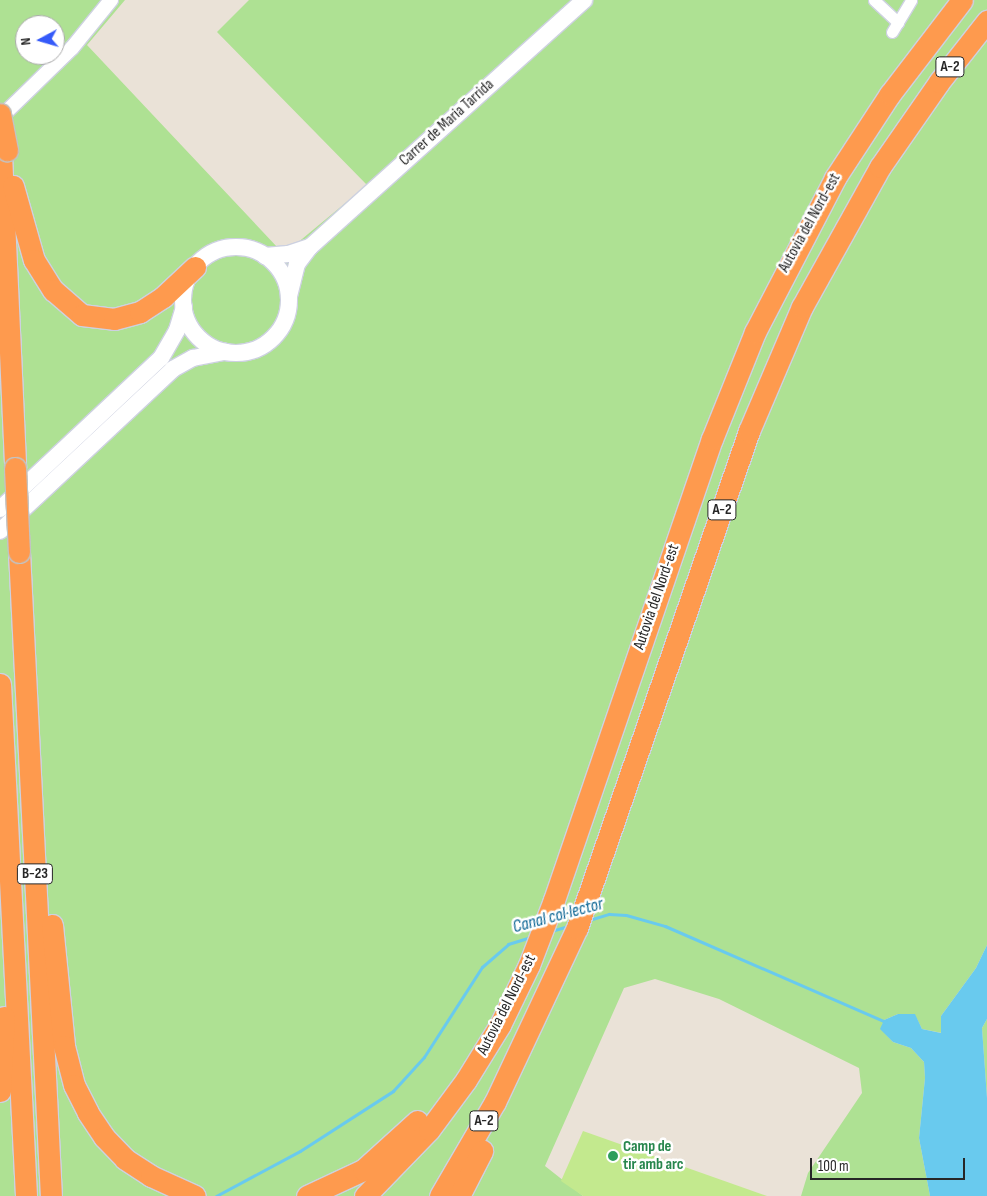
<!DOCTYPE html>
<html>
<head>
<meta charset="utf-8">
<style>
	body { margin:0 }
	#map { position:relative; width:987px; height:1196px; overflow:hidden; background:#eae2d7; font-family:"Sofia Sans Condensed",sans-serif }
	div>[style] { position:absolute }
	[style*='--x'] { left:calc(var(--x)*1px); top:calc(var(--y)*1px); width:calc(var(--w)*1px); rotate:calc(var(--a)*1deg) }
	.green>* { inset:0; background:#aee193 }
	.pitch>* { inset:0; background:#c3e98e }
	.water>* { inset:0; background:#69caee }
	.stream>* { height:3px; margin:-1.5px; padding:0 1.5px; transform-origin:1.5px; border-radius:1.5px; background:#69caee }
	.roads { filter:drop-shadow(1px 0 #cdd1e0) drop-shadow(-1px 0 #cdd1e0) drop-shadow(0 1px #cdd1e0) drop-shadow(0 -1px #cdd1e0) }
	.minor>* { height:11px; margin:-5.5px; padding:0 5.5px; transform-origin:5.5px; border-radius:5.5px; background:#fff }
	.tertiary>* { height:14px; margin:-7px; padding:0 7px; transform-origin:7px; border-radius:7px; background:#fff }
	.secondary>* { height:16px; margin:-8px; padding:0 8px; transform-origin:8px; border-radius:8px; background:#fff }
	.secondary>.ring { margin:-8px; padding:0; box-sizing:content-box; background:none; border:16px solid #fff; border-radius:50% }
	.motorway>* { height:21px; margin:-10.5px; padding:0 10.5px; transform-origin:10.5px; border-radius:10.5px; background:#fe9a4e }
	.bridges { filter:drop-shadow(1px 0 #c3c3c3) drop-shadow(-1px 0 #c3c3c3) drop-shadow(0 1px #c3c3c3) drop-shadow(0 -1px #c3c3c3) }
	.motorway-bridge>* { height:21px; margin:-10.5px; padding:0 10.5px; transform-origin:10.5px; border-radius:10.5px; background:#fe9a4e }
	.dots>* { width:14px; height:14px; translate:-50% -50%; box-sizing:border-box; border:2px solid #fff; border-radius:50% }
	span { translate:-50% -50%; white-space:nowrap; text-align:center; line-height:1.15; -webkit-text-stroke:5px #fff; paint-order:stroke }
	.shield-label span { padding:1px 4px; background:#fff; border:1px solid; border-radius:4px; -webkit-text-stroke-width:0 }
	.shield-label { font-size:15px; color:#272727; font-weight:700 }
	.street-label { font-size:16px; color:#272727 }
	.leisure-label { font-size:16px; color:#27864d; font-weight:700 }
	.left { translate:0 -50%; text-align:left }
	.water-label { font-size:18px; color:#0d6694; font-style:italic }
	.north { position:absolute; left:15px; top:15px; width:50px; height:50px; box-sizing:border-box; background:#fff; border:1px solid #a9a9a9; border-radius:50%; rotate:264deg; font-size:14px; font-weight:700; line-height:20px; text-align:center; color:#272727 }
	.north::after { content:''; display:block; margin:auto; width:18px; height:22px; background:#355af9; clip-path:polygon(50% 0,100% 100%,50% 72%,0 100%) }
	.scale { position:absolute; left:810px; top:1158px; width:155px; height:22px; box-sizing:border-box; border:2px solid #272727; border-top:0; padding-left:6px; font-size:15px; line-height:18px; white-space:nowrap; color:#272727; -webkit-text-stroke:4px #fff; paint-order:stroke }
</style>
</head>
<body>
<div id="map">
	<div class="green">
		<div style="clip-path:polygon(evenodd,0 0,125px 0,87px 45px,278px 248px,296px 244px,367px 185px,217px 32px,249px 0,987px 0,987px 945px,976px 968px,941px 1016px,942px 1033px,922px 1029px,917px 1019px,898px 1014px,884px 1020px,881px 1029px,893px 1042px,911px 1048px,924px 1062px,925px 1078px,919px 1138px,930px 1196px,801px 1196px,808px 1173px,862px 1093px,859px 1068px,719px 999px,655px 979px,624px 988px,545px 1166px,583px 1196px,0 1196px,0 0,25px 25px,55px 25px,55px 55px,25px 55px,25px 25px)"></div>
		<div style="clip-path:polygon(987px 1019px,987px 1098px,982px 1028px)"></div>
	</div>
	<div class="pitch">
		<div style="clip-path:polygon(583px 1131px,767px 1196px,583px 1196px,561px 1181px)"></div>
	</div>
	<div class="water">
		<div style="clip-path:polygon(987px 945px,987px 1019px,982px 1028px,987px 1098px,987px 1196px,930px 1196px,919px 1138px,925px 1078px,924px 1062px,911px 1048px,893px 1042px,880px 1029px,884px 1020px,898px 1014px,915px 1014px,922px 1029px,941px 1033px,941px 1016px,976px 968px)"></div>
	</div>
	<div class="stream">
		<div style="--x:589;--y:920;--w:21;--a:-17"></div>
		<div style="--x:609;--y:914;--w:17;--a:3"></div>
		<div style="--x:626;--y:915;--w:41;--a:15.8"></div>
		<div style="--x:665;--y:926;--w:241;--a:23.5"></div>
		<div style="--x:551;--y:931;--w:19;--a:-16"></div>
		<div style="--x:216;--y:1196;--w:95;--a:-28.2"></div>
		<div style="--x:300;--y:1151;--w:111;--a:-32.8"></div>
		<div style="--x:393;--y:1091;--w:46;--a:-47.6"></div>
		<div style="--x:424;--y:1057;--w:107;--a:-57.2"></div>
		<div style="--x:482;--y:967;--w:35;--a:-41"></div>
		<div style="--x:508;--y:944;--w:24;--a:-17"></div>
	</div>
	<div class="roads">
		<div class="minor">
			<div style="--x:874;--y:0;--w:33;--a:43"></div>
			<div style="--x:892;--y:32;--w:37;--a:-59"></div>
		</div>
		<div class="tertiary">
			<div style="--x:0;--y:118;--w:100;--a:-44.2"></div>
			<div style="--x:72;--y:48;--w:62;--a:-50.9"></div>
		</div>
		<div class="secondary">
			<div class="ring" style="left:183px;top:247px;width:90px;height:90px"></div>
			<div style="--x:265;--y:256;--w:23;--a:-5"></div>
			<div style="--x:288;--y:254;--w:23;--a:-18"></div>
			<div style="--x:289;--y:296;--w:33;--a:-76"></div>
			<div style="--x:297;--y:264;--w:21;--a:-53"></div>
			<div style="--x:310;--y:247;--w:369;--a:-42"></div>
			<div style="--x:0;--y:509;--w:221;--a:-43.2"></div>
			<div style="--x:161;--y:358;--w:32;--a:-60"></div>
			<div style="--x:177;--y:330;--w:24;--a:-73"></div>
			<div style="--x:0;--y:531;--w:237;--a:-43.1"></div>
			<div style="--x:173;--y:369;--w:23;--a:-29"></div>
			<div style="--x:193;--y:358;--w:33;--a:-11"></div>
		</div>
		<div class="motorway">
			<div style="--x:0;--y:132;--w:336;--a:87.4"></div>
			<div style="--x:13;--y:186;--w:77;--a:74.2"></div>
			<div style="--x:34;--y:260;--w:36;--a:58"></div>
			<div style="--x:53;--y:290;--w:38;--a:41"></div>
			<div style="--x:82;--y:315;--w:32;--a:7"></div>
			<div style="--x:114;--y:319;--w:27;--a:-15"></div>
			<div style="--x:140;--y:312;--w:27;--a:-33"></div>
			<div style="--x:163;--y:297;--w:44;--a:-43.2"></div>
			<div style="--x:19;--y:552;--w:645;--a:87.16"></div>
			<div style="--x:0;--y:684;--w:513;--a:87.09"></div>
			<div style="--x:52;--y:925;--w:122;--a:84.3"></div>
			<div style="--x:64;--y:1046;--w:40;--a:75.6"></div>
			<div style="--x:74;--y:1085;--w:31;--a:63"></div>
			<div style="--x:88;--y:1113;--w:29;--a:56"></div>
			<div style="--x:104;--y:1137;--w:30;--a:46"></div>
			<div style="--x:125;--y:1159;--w:31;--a:33"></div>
			<div style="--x:151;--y:1176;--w:48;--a:24.4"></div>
			<div style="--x:0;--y:1091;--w:74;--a:-86.9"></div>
			<div style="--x:307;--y:1196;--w:62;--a:-24.9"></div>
			<div style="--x:363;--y:1170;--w:73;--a:-42.2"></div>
			<div style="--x:365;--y:1196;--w:92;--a:-45.9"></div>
			<div style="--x:429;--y:1130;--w:62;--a:-53.5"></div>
			<div style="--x:466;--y:1080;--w:65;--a:-58.3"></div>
			<div style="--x:500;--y:1025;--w:67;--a:-64.2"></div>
			<div style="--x:529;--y:965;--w:70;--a:-69"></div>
			<div style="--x:554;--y:900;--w:487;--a:-71.1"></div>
			<div style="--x:712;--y:439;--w:115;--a:-68.1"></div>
			<div style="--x:755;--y:332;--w:174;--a:-62.5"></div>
			<div style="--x:835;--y:178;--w:100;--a:-56.8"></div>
			<div style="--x:890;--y:94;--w:118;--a:-52.5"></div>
			<div style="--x:440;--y:1196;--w:109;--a:-59.7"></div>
			<div style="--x:495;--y:1102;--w:192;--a:-64.8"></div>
			<div style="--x:577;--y:928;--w:526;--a:-70.91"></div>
			<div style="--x:749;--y:431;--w:135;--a:-66.9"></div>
			<div style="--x:802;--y:307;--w:160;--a:-60.9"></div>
			<div style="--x:880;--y:167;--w:103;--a:-55.2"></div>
			<div style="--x:939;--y:82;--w:78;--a:-51.8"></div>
			<div style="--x:459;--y:1196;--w:51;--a:-62.9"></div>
		</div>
	</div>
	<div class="bridges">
		<div class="motorway-bridge">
			<div style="--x:0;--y:114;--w:37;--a:79"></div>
			<div style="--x:15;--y:468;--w:84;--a:87.3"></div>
		</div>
	</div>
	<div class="dots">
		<div style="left:613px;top:1156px;background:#2e9e5b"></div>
	</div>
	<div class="shield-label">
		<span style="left:950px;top:67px">A-2</span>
		<span style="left:722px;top:510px">A-2</span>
		<span style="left:35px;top:874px">B-23</span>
		<span style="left:484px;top:1121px">A-2</span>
	</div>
	<div class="street-label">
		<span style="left:447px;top:123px;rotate:-42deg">Carrer de Maria Tarrida</span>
		<span style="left:810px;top:223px;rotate:-61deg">Autovia del Nord-est</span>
		<span style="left:657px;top:597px;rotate:-71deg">Autovia del Nord-est</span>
		<span style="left:507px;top:1005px;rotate:-63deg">Autovia del Nord-est</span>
	</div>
	<div class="leisure-label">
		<span class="left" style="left:623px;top:1156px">Camp de<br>tir amb arc</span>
	</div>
	<div class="water-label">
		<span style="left:558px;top:916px;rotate:-15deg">Canal col·lector</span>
	</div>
	<div class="north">N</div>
	<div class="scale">100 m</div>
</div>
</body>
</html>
